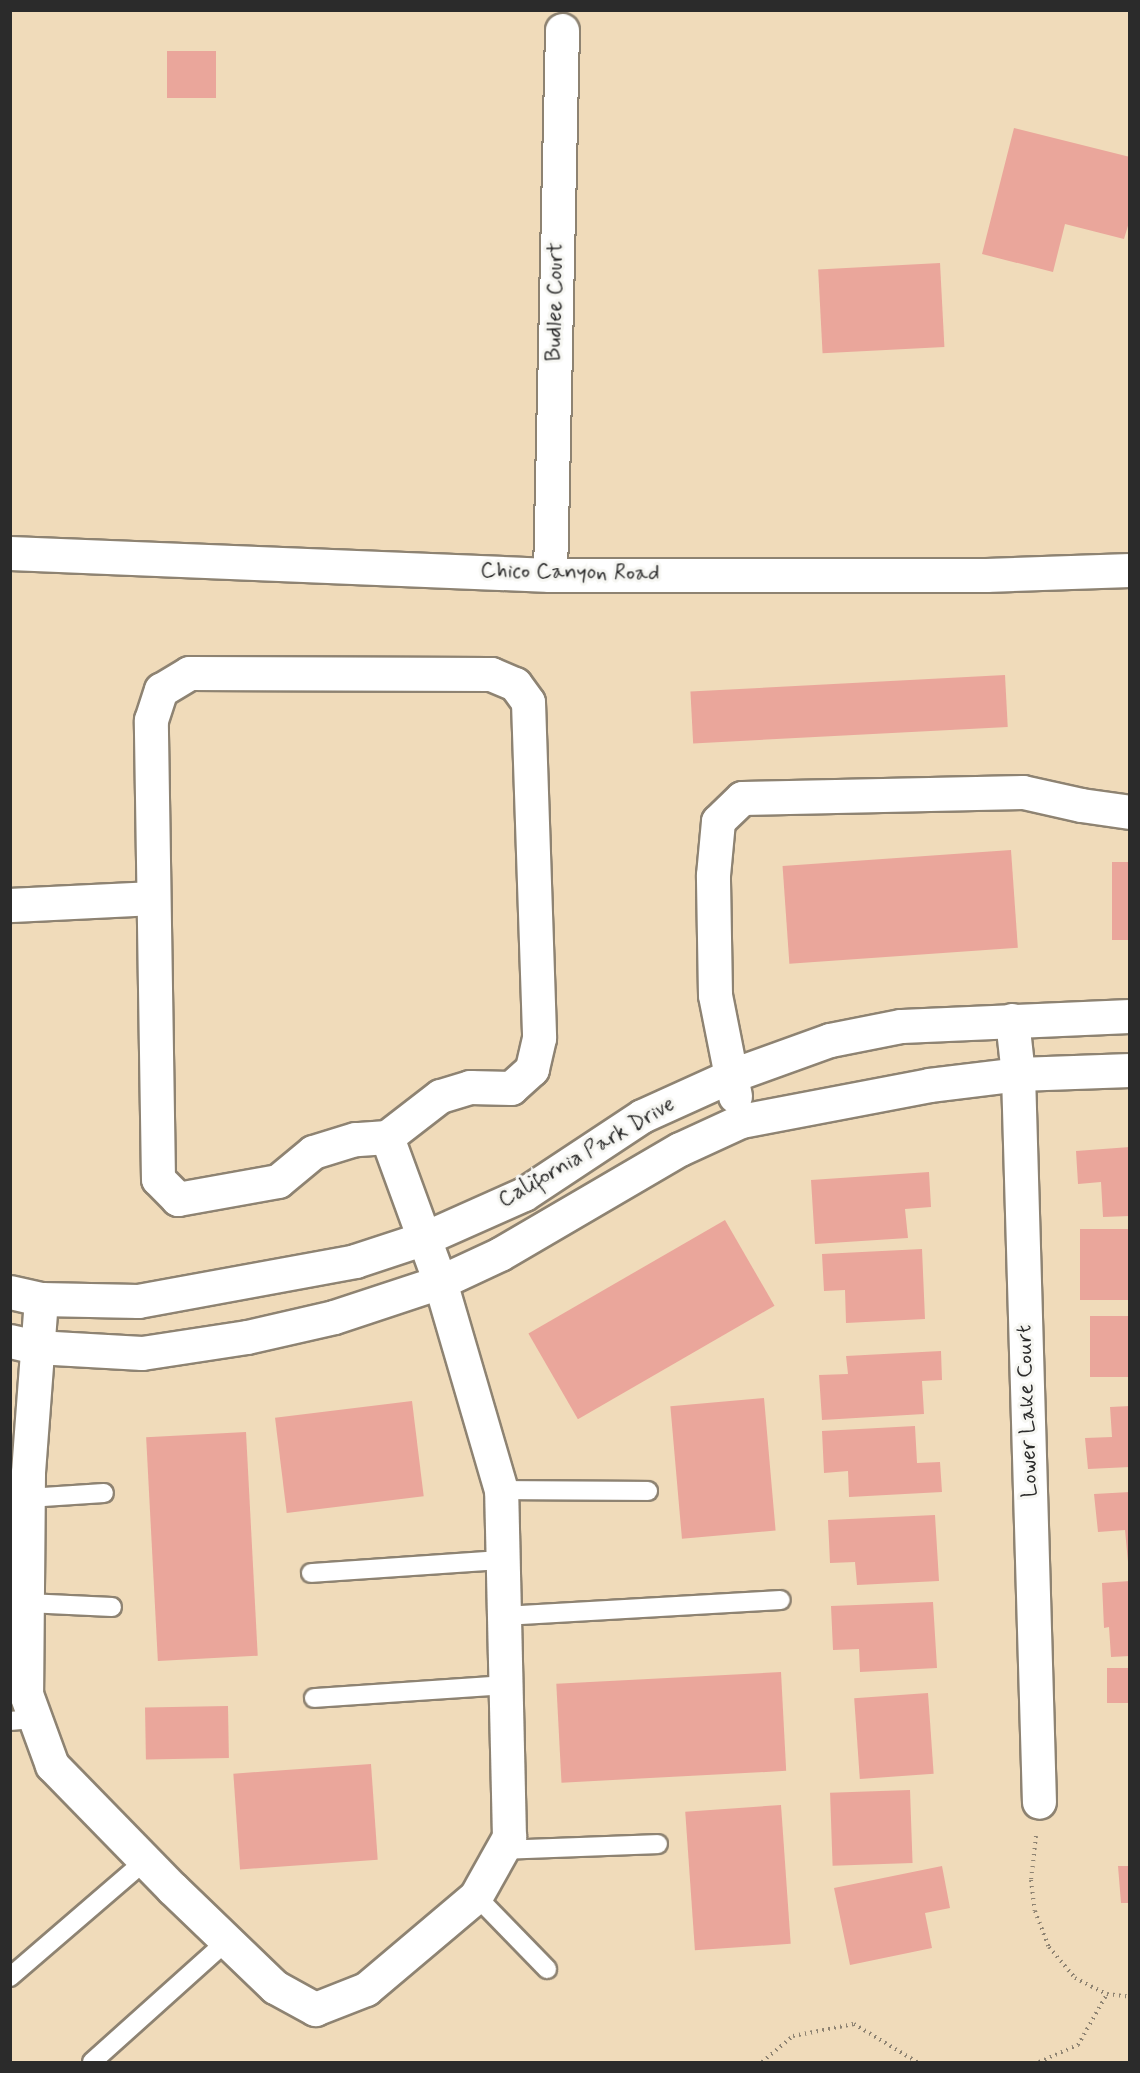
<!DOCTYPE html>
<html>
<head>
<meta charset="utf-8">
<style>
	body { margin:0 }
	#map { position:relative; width:1140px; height:2073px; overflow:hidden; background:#f0dbba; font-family:Mynerve,sans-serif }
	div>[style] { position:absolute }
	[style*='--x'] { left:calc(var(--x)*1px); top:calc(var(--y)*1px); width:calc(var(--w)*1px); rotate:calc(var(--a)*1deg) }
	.building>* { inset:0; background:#eaa69b; transform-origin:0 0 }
	.path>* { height:4px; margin-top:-2px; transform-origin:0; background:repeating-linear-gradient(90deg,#8e8372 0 1.5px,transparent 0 6px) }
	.roads { filter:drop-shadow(2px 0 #8e8372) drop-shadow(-2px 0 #8e8372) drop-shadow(0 2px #8e8372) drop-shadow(0 -2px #8e8372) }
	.service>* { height:18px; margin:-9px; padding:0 9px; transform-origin:9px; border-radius:9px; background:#fff }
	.minor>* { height:33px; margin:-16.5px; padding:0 16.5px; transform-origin:16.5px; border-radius:16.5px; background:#fff }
	.tertiary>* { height:33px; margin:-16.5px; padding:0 16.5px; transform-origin:16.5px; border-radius:16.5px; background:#fff }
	span { translate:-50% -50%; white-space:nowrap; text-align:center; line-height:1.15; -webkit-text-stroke:6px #f6f6f2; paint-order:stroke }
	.street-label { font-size:22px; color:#2b2b2b }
	.frame { position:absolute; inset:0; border:12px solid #2b2b2b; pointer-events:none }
</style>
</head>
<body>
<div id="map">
	<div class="building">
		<div style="left:167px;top:51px;width:49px;height:47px"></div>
		<div style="clip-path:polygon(1014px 128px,1130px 157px,1130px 219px,1124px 239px,1065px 224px,1053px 272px,982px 254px)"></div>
		<div style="left:940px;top:263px;width:84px;height:122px;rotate:87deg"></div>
		<div style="left:1005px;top:675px;width:52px;height:315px;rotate:87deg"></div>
		<div style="left:1011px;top:850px;width:98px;height:229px;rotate:86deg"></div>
		<div style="left:1112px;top:862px;width:18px;height:78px"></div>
		<div style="clip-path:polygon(1130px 1147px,1130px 1216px,1103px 1217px,1101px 1182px,1078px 1184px,1076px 1151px)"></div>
		<div style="clip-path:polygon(929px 1172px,931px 1207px,905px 1209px,908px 1238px,815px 1244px,811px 1180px)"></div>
		<div style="left:725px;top:1220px;width:99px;height:227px;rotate:60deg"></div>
		<div style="left:1130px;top:1229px;width:71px;height:50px;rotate:90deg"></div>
		<div style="clip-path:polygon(922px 1249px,925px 1319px,846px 1323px,845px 1290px,824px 1291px,822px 1254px)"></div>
		<div style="left:1130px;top:1316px;width:61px;height:40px;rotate:90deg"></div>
		<div style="clip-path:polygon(941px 1351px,942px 1380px,922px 1381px,924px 1414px,822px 1420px,819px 1375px,848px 1374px,846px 1356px)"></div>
		<div style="left:764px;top:1398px;width:133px;height:94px;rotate:85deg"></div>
		<div style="left:412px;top:1401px;width:96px;height:138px;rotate:83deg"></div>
		<div style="clip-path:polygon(1130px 1406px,1130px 1467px,1088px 1469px,1085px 1438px,1112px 1437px,1110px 1407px)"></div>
		<div style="clip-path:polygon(915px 1426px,917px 1463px,940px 1462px,942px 1492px,849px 1497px,848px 1471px,824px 1473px,822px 1431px)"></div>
		<div style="left:246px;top:1432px;width:224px;height:100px;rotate:87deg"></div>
		<div style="clip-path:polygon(1130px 1492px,1130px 1562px,1128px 1562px,1125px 1530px,1098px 1532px,1094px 1494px)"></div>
		<div style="clip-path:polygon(935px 1515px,939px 1581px,857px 1585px,855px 1562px,830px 1563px,828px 1520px)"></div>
		<div style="clip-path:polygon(1130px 1581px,1130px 1656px,1111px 1657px,1109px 1627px,1104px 1628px,1102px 1583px)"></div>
		<div style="clip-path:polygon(933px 1602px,937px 1668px,860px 1672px,859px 1649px,833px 1650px,831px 1606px)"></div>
		<div style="left:1130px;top:1668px;width:35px;height:23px;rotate:90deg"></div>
		<div style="left:781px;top:1672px;width:99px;height:225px;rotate:87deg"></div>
		<div style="left:928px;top:1693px;width:81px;height:74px;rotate:86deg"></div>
		<div style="left:228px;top:1706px;width:52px;height:83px;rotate:89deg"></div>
		<div style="left:371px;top:1764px;width:96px;height:138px;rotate:86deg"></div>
		<div style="left:910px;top:1790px;width:73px;height:80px;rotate:88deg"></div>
		<div style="left:781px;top:1805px;width:139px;height:96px;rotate:86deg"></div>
		<div style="clip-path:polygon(942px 1866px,950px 1908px,925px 1913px,932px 1948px,850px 1965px,834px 1888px)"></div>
		<div style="clip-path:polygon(1118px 1866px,1130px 1866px,1130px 1903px,1121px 1903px)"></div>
	</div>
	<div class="path">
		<div style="--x:1036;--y:1836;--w:44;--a:96.5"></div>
		<div style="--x:1031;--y:1880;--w:31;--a:83"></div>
		<div style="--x:1035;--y:1911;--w:39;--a:69"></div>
		<div style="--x:1049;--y:1947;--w:40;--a:50"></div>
		<div style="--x:1075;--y:1978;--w:36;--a:27"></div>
		<div style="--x:762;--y:2062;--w:40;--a:-40"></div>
		<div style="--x:793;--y:2036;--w:62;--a:-11.1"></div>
		<div style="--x:854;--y:2024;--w:74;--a:31.1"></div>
		<div style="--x:1039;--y:2062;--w:43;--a:-23.6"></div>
		<div style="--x:1078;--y:2045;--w:59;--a:-60.4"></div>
		<div style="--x:1107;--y:1994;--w:23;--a:7"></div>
	</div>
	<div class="roads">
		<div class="service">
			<div style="--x:501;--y:1490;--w:147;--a:0.4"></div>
			<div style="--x:28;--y:1498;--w:76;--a:-3.8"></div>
			<div style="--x:311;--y:1573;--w:192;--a:-3.9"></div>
			<div style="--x:27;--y:1603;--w:85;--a:2.7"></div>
			<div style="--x:504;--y:1616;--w:277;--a:-3.3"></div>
			<div style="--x:314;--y:1698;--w:191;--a:-3.9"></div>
			<div style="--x:10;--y:1721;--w:25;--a:-5"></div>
			<div style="--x:502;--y:1850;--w:156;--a:-2.2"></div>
			<div style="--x:476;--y:1896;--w:102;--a:45.8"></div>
			<div style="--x:10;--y:1977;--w:178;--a:-40.7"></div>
			<div style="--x:92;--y:2062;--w:181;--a:-41.9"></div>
		</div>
		<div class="minor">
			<div style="--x:550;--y:575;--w:545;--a:-88.74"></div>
			<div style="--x:10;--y:905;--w:143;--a:-2.8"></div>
			<div style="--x:1012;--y:1020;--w:54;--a:83.7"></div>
			<div style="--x:1018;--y:1074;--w:728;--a:88.35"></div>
			<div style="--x:735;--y:1096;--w:103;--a:-101.2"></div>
			<div style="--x:715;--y:995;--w:120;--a:-91"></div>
			<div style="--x:713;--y:875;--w:54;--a:-84.7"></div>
			<div style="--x:718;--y:821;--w:33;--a:-44"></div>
			<div style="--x:742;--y:798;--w:281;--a:-1.2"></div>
			<div style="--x:1023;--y:792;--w:59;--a:12.6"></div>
			<div style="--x:1081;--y:805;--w:49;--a:8.1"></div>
			<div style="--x:10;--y:1292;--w:32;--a:13"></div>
			<div style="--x:41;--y:1299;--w:97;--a:1.2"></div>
			<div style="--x:138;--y:1301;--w:221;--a:-10.4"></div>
			<div style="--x:355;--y:1261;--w:74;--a:-18.2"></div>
			<div style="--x:425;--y:1238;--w:108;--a:-24"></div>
			<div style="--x:524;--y:1194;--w:141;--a:-33.5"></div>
			<div style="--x:642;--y:1116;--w:97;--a:-24.4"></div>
			<div style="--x:730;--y:1076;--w:106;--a:-19.8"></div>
			<div style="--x:830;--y:1040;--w:72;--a:-11.2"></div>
			<div style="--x:901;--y:1026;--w:229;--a:-2.5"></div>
			<div style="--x:41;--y:1299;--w:174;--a:94.3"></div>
			<div style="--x:28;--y:1473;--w:221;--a:90.5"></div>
			<div style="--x:26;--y:1694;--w:76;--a:69.9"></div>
			<div style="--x:52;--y:1765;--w:172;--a:45.7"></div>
			<div style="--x:172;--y:1888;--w:143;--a:43.9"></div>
			<div style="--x:275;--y:1987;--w:46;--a:28.8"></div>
			<div style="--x:315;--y:2009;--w:55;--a:-21.4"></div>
			<div style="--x:366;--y:1989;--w:144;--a:-40.2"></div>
			<div style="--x:476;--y:1896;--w:68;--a:-60.8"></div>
			<div style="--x:509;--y:1837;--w:347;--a:-91.3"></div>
			<div style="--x:501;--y:1490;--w:217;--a:-106.3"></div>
			<div style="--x:440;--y:1282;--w:154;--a:-110.1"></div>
			<div style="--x:387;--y:1137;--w:32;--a:176"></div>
			<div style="--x:355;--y:1139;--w:44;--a:162.8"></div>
			<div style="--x:313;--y:1152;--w:45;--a:140.4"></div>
			<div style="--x:278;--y:1181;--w:102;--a:169.8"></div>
			<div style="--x:178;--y:1199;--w:28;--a:-135"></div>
			<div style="--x:158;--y:1179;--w:459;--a:-90.9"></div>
			<div style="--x:151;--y:720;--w:32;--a:-72"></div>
			<div style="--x:161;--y:690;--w:33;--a:-31"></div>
			<div style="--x:189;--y:673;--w:302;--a:0.2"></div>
			<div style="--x:491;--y:674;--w:26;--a:23"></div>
			<div style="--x:515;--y:684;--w:22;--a:54"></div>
			<div style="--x:528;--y:702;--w:336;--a:88.1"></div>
			<div style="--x:539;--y:1038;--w:32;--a:103"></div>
			<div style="--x:532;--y:1069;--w:28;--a:138"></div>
			<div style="--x:511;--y:1088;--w:41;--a:-178.6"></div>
			<div style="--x:470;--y:1087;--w:31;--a:163"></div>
			<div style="--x:440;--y:1096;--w:67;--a:142.3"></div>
			<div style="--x:10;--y:1341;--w:27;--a:13"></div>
			<div style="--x:36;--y:1347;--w:106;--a:3.2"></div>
			<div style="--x:142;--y:1353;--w:106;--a:-8.7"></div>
			<div style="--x:247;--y:1337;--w:89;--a:-12.9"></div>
			<div style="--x:334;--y:1317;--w:112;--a:-18.3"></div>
			<div style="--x:440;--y:1282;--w:66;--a:-25"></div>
			<div style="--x:500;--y:1254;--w:208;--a:-30.3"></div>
			<div style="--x:680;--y:1149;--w:67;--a:-24.7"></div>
			<div style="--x:741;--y:1121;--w:191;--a:-10.8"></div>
			<div style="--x:929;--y:1085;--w:90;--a:-7"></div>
			<div style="--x:1018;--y:1074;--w:112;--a:-2"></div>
		</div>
		<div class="tertiary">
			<div style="--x:10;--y:553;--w:540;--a:2.33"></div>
			<div style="--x:550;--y:575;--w:436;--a:0"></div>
			<div style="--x:986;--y:575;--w:144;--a:-2"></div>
		</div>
	</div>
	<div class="street-label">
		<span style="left:556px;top:302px;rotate:-89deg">Budlee Court</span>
		<span style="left:570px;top:573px;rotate:1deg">Chico Canyon Road</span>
		<span style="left:587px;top:1153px;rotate:-30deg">California Park Drive</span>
		<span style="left:1028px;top:1411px;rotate:-92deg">Lower Lake Court</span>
	</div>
	<div class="frame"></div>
</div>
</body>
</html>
